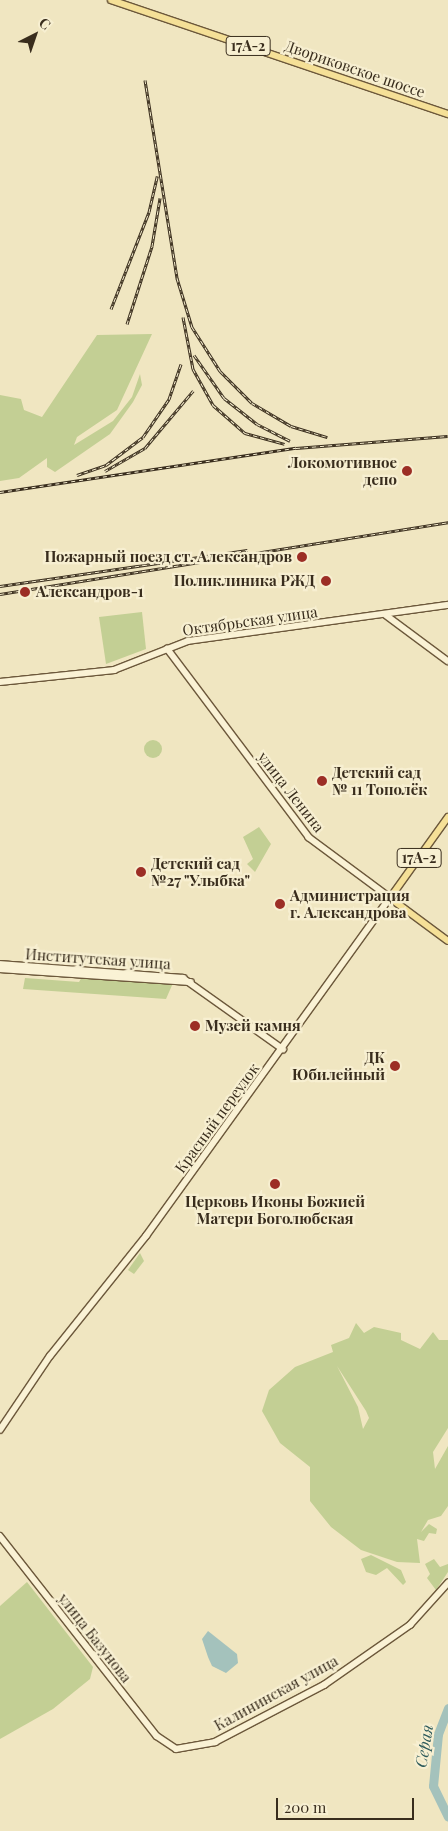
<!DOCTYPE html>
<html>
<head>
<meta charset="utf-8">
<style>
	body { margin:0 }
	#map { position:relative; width:448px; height:1831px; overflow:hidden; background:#f0e6c1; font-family:"Playfair Display",serif }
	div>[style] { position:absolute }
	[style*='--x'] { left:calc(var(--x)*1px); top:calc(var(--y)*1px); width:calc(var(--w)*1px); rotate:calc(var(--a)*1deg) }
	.green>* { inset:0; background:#c3cf94 }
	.round { border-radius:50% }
	.water>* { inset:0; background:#a4c2bc }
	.river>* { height:9px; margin:-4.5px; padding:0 4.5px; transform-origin:4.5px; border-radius:4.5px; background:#a4c2bc }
	.roads { filter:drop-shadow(1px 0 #6c583b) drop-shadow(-1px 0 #6c583b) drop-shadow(0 1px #6c583b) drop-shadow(0 -1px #6c583b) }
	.secondary>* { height:5.5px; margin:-2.75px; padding:0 2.75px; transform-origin:2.75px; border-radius:2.75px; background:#faf2d5 }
	.primary>* { height:6px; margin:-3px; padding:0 3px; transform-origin:3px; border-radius:3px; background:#f5e097 }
	.rail>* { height:3px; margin-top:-1.5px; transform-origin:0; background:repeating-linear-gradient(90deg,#f7efd1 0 4px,#392d1d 0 8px); box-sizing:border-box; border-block:1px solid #392d1d }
	.dots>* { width:14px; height:14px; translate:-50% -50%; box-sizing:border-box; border:2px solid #f7efd1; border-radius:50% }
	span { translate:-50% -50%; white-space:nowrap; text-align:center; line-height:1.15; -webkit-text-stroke:4.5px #f7efd1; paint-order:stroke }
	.shield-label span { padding:1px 4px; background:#f7efd1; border:1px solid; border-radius:4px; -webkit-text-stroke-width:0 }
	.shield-label { font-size:14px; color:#392d1d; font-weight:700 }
	.street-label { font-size:15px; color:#392d1d }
	.poi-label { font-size:15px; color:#392d1d; font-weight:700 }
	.right { translate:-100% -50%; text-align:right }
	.left { translate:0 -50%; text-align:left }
	.water-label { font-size:16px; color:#2b595a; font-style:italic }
	.north { position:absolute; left:10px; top:10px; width:50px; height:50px; -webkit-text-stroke:4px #f7efd1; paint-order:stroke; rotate:41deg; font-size:14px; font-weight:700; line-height:20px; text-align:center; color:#392d1d }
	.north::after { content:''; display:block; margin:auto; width:18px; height:22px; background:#392d1d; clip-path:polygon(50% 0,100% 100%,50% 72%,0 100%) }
	.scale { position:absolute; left:276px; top:1798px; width:138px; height:22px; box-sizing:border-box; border:2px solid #392d1d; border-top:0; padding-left:6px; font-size:15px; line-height:18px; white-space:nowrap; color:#392d1d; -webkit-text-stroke:4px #f7efd1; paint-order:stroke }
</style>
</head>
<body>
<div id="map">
	<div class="green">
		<div style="clip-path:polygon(152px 334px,117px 410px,77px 437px,74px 445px,113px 421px,132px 397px,140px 374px,142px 385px,133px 402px,110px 434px,55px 472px,47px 467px,47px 458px,19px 478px,0 481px,0 395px,21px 399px,24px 410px,42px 417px,97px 335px)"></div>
		<div style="clip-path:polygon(142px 612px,146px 649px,106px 664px,99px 617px)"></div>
		<div class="round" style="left:144px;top:740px;width:18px;height:18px"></div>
		<div style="clip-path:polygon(259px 827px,271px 844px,255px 872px,247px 864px,253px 859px,243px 837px)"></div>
		<div style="clip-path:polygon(82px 977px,173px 983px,166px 999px,23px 989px,25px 978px,79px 982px)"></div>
		<div style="clip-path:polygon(140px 1253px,144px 1261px,134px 1274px,128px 1270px)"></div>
		<div style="clip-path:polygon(evenodd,356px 1323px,364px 1333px,374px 1327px,401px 1333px,401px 1340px,420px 1349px,433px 1332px,439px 1340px,448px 1340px,448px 1428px,433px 1452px,435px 1469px,448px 1446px,448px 1506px,441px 1516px,428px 1520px,421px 1532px,429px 1524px,437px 1529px,436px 1534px,429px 1533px,424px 1541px,417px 1539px,420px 1563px,397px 1562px,361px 1550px,331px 1527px,310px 1501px,310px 1467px,280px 1443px,262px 1411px,269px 1390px,295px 1367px,333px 1352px,331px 1345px,349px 1338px,356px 1323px,337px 1366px,366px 1411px,369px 1418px,363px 1429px,358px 1407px,337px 1366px)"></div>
		<div style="clip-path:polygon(371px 1555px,401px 1570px,406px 1582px,403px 1585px,387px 1568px,376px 1575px,366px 1572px,361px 1559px)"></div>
		<div style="clip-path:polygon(434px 1559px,440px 1567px,448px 1564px,448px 1572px,436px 1590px,427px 1578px,430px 1574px,425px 1564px)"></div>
		<div style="clip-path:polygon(27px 1582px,93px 1667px,90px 1679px,53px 1709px,0 1739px,0 1606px)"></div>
	</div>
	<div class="water">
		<div style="clip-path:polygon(208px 1631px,237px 1654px,238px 1663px,226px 1673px,212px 1666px,208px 1657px,202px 1639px)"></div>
	</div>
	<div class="river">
		<div style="--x:448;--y:1708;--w:28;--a:111"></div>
		<div style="--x:438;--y:1734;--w:52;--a:95.5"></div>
		<div style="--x:433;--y:1786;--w:34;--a:64"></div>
	</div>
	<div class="roads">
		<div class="secondary">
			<div style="--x:386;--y:615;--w:77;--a:36.6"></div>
			<div style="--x:0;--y:682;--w:115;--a:-6"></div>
			<div style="--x:114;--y:670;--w:79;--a:-21.4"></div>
			<div style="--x:188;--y:641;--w:262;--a:-7.9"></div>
			<div style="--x:0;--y:964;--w:184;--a:4.4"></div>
			<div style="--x:183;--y:978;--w:123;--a:35.4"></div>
			<div style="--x:0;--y:969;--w:191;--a:3.9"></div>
			<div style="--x:0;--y:1430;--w:89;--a:-56"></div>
			<div style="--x:50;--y:1356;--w:154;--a:-51.3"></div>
			<div style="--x:146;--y:1236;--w:417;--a:-54.2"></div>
			<div style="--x:390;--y:898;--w:101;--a:-143.5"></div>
			<div style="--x:309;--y:838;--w:236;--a:-126.9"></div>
			<div style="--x:0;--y:1536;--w:254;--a:51.9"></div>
			<div style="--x:157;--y:1736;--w:23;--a:34"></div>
			<div style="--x:176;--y:1749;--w:40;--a:-10"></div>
			<div style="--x:215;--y:1742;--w:123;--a:-27.6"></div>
			<div style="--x:324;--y:1685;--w:105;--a:-34.9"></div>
			<div style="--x:410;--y:1625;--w:57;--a:-47.9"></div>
		</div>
		<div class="primary">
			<div style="--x:111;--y:0;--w:356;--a:18.7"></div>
			<div style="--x:448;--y:817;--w:100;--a:125.6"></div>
			<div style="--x:390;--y:898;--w:72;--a:36.6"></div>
		</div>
	</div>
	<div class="rail">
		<div style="--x:145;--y:80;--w:201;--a:80.8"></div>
		<div style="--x:177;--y:278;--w:51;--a:73"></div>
		<div style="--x:192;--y:327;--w:52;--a:57.5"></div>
		<div style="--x:220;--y:371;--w:45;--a:45"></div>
		<div style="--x:252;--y:403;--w:45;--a:30.5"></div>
		<div style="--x:291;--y:426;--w:38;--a:17"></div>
		<div style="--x:111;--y:309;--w:104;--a:-68.6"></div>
		<div style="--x:149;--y:212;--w:37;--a:-77"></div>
		<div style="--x:183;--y:317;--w:53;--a:79.1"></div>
		<div style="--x:193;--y:369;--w:41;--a:60.9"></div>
		<div style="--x:213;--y:405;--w:43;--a:41.2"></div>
		<div style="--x:245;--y:433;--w:41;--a:15.4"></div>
		<div style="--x:127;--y:324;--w:82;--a:-72.2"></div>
		<div style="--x:152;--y:246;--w:49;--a:-80.5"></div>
		<div style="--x:194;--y:355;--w:52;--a:55.1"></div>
		<div style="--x:224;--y:398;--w:42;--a:38.2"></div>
		<div style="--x:257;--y:424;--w:37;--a:27"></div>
		<div style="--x:105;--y:471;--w:46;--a:-29.9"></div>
		<div style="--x:145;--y:448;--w:75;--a:-49.9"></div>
		<div style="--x:77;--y:475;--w:31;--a:-19"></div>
		<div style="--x:106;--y:465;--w:46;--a:-37.1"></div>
		<div style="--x:143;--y:437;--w:46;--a:-55.6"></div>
		<div style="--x:169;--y:399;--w:37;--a:-71"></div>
		<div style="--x:0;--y:492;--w:299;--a:-8.5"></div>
		<div style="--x:296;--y:448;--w:152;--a:-4.5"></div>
		<div style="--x:0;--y:586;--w:250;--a:-8.3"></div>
		<div style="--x:0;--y:594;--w:454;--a:-9.1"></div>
	</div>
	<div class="dots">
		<div style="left:407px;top:471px;background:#9c2e25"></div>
		<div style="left:302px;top:557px;background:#9c2e25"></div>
		<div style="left:326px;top:581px;background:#9c2e25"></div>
		<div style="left:25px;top:592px;background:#9c2e25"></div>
		<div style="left:322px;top:781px;background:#9c2e25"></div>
		<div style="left:141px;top:872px;background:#9c2e25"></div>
		<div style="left:280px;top:904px;background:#9c2e25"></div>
		<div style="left:195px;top:1026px;background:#9c2e25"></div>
		<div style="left:395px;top:1066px;background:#9c2e25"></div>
		<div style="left:275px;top:1184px;background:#9c2e25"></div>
	</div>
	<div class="shield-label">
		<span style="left:248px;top:46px">17А-2</span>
		<span style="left:419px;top:858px">17А-2</span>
	</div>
	<div class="street-label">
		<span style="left:355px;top:69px;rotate:19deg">Двориковское шоссе</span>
		<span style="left:250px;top:621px;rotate:-8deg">Октябрьская улица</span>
		<span style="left:291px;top:792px;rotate:52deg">улица Ленина</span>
		<span style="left:98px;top:959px;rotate:4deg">Институтская улица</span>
		<span style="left:217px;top:1118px;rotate:-54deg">Красный переулок</span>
		<span style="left:95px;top:1638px;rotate:52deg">улица Базунова</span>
		<span style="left:276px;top:1693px;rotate:-29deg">Калининская улица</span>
	</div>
	<div class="poi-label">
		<span class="right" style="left:397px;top:471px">Локомотивное<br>депо</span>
		<span class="right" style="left:292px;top:557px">Пожарный поезд ст. Александров</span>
		<span class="right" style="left:315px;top:581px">Поликлиника РЖД</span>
		<span class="left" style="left:36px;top:592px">Александров-1</span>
		<span class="left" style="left:332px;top:781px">Детский сад<br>№ 11 Тополёк</span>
		<span class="left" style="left:151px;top:872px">Детский сад<br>№27 "Улыбка"</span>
		<span class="left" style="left:290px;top:904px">Администрация<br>г. Александрова</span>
		<span class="left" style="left:205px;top:1026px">Музей камня</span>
		<span class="right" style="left:385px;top:1066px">ДК<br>Юбилейный</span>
		<span style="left:275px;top:1210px">Церковь Иконы Божией<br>Матери Боголюбская</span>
	</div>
	<div class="water-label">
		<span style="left:424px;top:1746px;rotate:-81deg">Серая</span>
	</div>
	<div class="north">С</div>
	<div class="scale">200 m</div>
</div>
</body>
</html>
